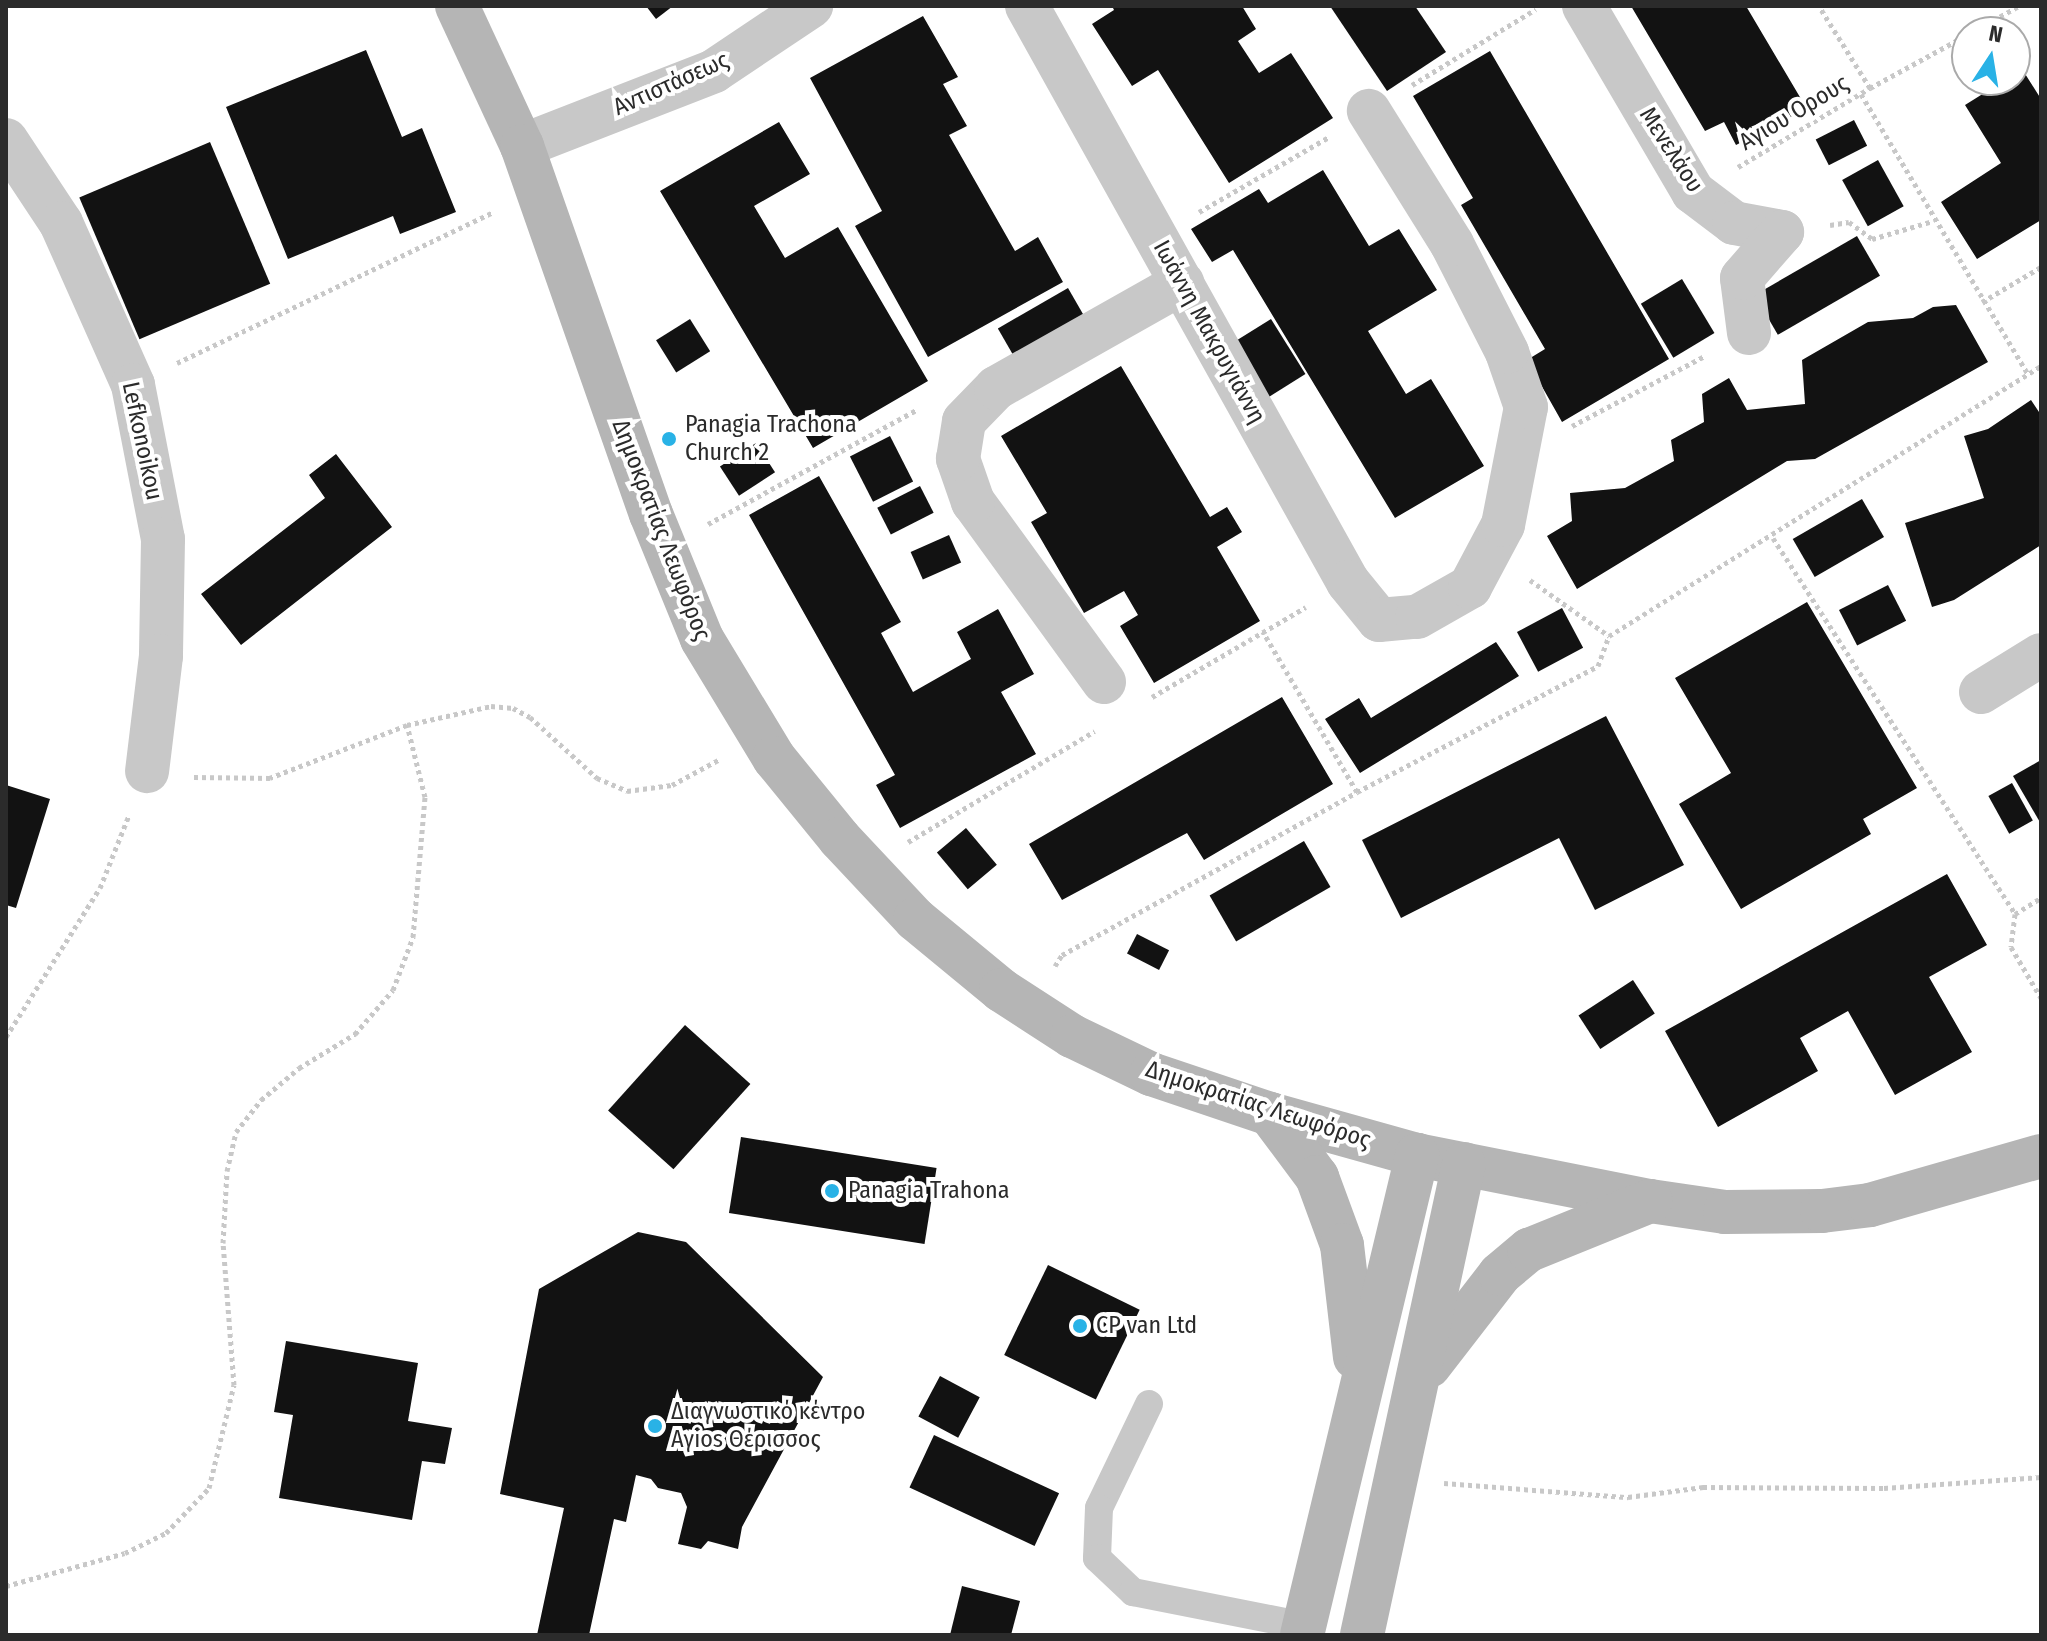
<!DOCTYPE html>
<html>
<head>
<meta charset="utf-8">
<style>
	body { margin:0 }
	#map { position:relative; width:2047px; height:1641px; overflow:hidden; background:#fff; font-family:"Fira Sans Condensed",sans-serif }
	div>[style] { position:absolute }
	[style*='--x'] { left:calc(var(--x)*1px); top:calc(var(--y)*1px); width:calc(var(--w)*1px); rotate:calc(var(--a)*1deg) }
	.building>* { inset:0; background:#121212; transform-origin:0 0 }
	.path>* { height:5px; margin-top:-2.5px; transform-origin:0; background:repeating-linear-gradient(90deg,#c8c8c8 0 4px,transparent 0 8px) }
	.lane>* { height:28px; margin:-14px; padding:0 14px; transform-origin:14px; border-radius:14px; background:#c8c8c8 }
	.street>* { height:44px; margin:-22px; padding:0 22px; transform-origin:22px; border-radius:22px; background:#c8c8c8 }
	.secondary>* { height:44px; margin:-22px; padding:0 22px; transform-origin:22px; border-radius:22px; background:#b5b5b5 }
	.dots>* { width:22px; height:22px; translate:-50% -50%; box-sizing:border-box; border:4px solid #fff; border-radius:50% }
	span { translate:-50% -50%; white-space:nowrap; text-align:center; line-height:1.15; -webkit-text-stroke:8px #fff; paint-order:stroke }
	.street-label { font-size:24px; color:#2b2b2b }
	.poi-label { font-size:24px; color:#2b2b2b }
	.left { translate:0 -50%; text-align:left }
	.frame { position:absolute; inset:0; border:8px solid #2b2b2b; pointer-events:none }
	.north { position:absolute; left:1951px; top:16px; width:80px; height:80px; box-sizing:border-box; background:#fff; border:2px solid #aaa; border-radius:50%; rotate:12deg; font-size:22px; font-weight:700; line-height:32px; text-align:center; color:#2b2b2b }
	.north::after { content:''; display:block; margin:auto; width:28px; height:36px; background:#29b2e6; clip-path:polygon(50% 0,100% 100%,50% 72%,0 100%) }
</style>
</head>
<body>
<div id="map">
	<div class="building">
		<div style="clip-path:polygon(646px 6px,673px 6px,656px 19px)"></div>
		<div style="clip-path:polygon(1112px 6px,1242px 6px,1256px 29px,1238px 41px,1259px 73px,1291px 53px,1333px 118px,1229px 183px,1158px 70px,1132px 86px,1092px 24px,1114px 10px)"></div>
		<div style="clip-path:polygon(1330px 6px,1415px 6px,1446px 52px,1387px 91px)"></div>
		<div style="clip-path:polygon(1631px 6px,1746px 6px,1807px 109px,1736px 145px,1724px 122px,1705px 131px)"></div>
		<div style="clip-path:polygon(923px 16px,958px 77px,943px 84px,967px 126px,949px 135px,1015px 251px,1038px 237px,1063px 282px,928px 357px,855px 226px,882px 211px,810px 78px)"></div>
		<div style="clip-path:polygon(366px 50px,402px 137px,422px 128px,456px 212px,400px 234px,393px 216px,288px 259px,226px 107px)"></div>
		<div style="clip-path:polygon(1490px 51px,1669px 359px,1562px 422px,1527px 360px,1545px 349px,1461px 205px,1473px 198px,1413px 96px)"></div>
		<div style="clip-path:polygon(2022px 69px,2041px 99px,2041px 220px,1977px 259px,1941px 202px,2001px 163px,1965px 105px,2005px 80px,2015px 80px)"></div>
		<div style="left:1854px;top:120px;width:29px;height:43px;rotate:63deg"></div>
		<div style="clip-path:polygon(779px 122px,810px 174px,754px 206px,785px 258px,838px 227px,928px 381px,813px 448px,660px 191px)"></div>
		<div style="left:210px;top:142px;width:154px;height:142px;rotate:67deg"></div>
		<div style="left:1878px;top:160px;width:53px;height:41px;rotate:61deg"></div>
		<div style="clip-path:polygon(1323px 170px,1369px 246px,1399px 229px,1437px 290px,1368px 331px,1406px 394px,1431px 379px,1484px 466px,1395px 518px,1233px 250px,1212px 262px,1191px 229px,1259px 189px,1268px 203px)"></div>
		<div style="left:1857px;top:236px;width:46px;height:118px;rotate:60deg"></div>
		<div style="left:1682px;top:279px;width:63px;height:48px;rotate:59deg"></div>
		<div style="left:1068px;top:288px;width:36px;height:81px;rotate:60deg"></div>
		<div style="clip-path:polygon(1956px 305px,1988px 362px,1815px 459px,1787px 461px,1577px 589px,1547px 536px,1572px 521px,1570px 493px,1625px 488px,1674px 461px,1671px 440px,1704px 422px,1702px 394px,1729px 378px,1747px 410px,1805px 404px,1802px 360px,1868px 322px,1913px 318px,1933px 307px)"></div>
		<div style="left:690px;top:319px;width:38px;height:40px;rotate:58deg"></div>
		<div style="left:1271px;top:319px;width:65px;height:45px;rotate:58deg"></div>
		<div style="clip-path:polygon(1121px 366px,1210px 517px,1227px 507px,1242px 532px,1217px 547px,1260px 621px,1154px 683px,1120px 626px,1138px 615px,1124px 591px,1084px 613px,1031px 522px,1047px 513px,1001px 436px)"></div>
		<div style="clip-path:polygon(2031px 400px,2041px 415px,2041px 545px,1954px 600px,1932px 607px,1905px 523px,1984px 498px,1964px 436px,1988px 429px)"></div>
		<div style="left:890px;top:436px;width:51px;height:45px;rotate:63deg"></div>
		<div style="left:756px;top:443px;width:35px;height:43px;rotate:57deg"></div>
		<div style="clip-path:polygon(336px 454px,392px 527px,241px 645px,201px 594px,325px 498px,309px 475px)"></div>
		<div style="clip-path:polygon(819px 476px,901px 622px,881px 633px,913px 692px,971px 659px,957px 632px,998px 609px,1034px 674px,1001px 692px,1036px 754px,900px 828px,876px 785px,895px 775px,749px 515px)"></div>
		<div style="left:920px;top:486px;width:30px;height:48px;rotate:63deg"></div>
		<div style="left:1862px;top:499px;width:44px;height:80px;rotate:60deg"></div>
		<div style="left:949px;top:535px;width:30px;height:42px;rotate:66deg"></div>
		<div style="left:1888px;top:585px;width:40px;height:55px;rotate:63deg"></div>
		<div style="clip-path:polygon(1807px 602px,1917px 788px,1863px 819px,1871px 834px,1741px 909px,1679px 804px,1731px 773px,1675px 678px)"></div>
		<div style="left:1562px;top:608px;width:45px;height:51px;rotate:62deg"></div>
		<div style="clip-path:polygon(1496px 642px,1519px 676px,1360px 773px,1325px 719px,1359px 698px,1371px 718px)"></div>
		<div style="clip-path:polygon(1282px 697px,1333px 784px,1204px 860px,1187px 833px,1062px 900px,1029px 844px)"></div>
		<div style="clip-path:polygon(1606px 716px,1684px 865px,1595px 910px,1559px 838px,1401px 918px,1362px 840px)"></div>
		<div style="clip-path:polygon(2041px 760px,2041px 824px,2013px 776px)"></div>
		<div style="left:2012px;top:783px;width:43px;height:27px;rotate:61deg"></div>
		<div style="clip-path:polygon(6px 785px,50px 799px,16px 908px,6px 905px)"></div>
		<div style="left:966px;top:828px;width:48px;height:38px;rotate:50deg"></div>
		<div style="left:1304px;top:841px;width:53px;height:109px;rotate:60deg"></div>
		<div style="clip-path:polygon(1947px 874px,1987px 945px,1929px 977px,1972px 1052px,1895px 1095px,1848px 1011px,1800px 1038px,1818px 1071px,1718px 1127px,1665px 1031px)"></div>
		<div style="left:1137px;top:934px;width:36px;height:22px;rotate:27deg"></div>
		<div style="left:1633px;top:980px;width:40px;height:65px;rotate:57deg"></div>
		<div style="left:685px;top:1025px;width:88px;height:115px;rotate:42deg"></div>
		<div style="left:741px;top:1137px;width:198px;height:77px;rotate:9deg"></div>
		<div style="clip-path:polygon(638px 1232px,686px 1242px,823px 1377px,742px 1527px,738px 1549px,708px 1541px,701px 1549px,678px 1544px,687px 1507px,681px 1493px,658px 1488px,651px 1479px,636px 1475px,626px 1522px,614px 1519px,589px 1635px,537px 1635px,564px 1508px,500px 1494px,539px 1289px)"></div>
		<div style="left:1048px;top:1265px;width:102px;height:100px;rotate:26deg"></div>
		<div style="clip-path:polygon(286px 1341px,418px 1363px,408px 1421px,452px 1428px,445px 1464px,422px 1461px,412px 1520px,279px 1498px,293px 1415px,274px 1412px)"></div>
		<div style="left:940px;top:1376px;width:45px;height:46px;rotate:28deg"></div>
		<div style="left:934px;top:1435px;width:138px;height:58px;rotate:25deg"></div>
		<div style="clip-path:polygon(962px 1586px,1020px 1601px,1011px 1635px,950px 1635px)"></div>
	</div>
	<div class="path">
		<div style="--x:1972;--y:32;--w:54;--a:-29"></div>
		<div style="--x:1412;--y:85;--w:145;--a:-31.5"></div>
		<div style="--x:1870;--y:88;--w:111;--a:-28.7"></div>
		<div style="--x:1861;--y:94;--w:326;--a:59.2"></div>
		<div style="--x:1738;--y:167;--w:154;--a:-30.9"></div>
		<div style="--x:1870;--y:88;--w:97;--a:-121.9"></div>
		<div style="--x:1199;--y:212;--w:150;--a:-30"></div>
		<div style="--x:1830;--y:225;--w:19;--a:-9"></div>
		<div style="--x:1849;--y:222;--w:29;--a:36"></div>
		<div style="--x:1872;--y:239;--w:64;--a:-16.4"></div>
		<div style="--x:1982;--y:302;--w:69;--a:-30.7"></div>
		<div style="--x:177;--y:363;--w:350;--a:-25.5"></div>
		<div style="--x:1572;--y:426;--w:150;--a:-27.8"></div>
		<div style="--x:708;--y:524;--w:237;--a:-28.7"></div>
		<div style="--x:1773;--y:538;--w:447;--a:57.2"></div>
		<div style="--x:2015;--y:914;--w:33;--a:97"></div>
		<div style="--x:2011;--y:947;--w:59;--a:59.5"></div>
		<div style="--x:1530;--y:580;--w:97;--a:35.3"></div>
		<div style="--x:1609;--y:636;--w:509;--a:-32.01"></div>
		<div style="--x:1152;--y:697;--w:178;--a:-30.3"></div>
		<div style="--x:407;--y:725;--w:86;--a:-12.7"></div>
		<div style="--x:491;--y:706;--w:22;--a:5"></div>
		<div style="--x:513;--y:708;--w:19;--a:28"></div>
		<div style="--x:530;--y:717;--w:91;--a:42.3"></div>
		<div style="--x:597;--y:778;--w:33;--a:23"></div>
		<div style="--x:627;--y:791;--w:45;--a:-7.6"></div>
		<div style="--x:672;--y:785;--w:55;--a:-28.4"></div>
		<div style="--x:1357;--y:792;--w:272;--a:-27.6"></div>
		<div style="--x:1598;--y:666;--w:32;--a:-70"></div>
		<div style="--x:908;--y:842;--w:217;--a:-30.7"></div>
		<div style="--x:2015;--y:914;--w:31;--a:-32"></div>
		<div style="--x:1055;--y:966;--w:13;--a:-58"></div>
		<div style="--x:1062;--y:955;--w:337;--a:-28.9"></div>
		<div style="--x:1357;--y:792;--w:186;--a:-120.4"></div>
		<div style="--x:6;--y:1037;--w:176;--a:-57.8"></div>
		<div style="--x:100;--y:888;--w:79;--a:-68.3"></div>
		<div style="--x:1444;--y:1483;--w:185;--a:4.4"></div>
		<div style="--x:1628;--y:1497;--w:76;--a:-7.6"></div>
		<div style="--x:1703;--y:1487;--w:181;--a:0.3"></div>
		<div style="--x:1884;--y:1488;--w:157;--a:-4"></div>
		<div style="--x:6;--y:1586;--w:123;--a:-15.5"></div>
		<div style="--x:125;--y:1553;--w:46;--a:-26"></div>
		<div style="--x:166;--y:1533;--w:62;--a:-46.3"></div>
		<div style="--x:209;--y:1488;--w:106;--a:-76.4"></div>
		<div style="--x:234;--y:1385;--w:142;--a:-94.4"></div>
		<div style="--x:223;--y:1243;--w:72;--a:-86.8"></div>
		<div style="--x:227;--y:1171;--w:40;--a:-77"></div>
		<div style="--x:236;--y:1132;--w:41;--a:-52"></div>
		<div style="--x:261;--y:1100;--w:50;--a:-40.1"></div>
		<div style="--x:299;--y:1068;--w:66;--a:-31.3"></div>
		<div style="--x:355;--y:1034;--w:58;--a:-49.2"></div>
		<div style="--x:393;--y:990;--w:57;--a:-69.3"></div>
		<div style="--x:413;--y:937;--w:141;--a:-85.1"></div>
		<div style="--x:425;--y:797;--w:74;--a:-104"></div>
		<div style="--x:407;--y:725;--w:147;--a:158.9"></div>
		<div style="--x:270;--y:778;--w:77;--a:-179.3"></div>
	</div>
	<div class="lane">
		<div style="--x:1149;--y:1404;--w:115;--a:115.7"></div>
		<div style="--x:1099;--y:1508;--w:50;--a:92.3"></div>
		<div style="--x:1097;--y:1558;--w:50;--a:43.4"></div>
		<div style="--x:1133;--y:1592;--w:174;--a:11.2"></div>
	</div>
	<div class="street">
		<div style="--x:1027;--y:6;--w:659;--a:60.87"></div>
		<div style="--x:1348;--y:582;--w:49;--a:50.8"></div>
		<div style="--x:1379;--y:620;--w:38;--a:-5"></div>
		<div style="--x:1417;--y:617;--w:61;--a:-29.5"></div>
		<div style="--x:1470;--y:587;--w:70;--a:-62"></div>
		<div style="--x:1503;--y:525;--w:120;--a:-79"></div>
		<div style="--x:1526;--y:407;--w:58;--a:-109.1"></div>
		<div style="--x:1507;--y:352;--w:121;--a:-117"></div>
		<div style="--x:1452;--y:244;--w:157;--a:-122"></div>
		<div style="--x:1584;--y:6;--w:216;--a:59.6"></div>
		<div style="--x:1693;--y:192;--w:51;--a:37.1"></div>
		<div style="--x:1734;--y:223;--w:49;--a:10.6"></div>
		<div style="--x:6;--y:140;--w:100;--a:56.5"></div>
		<div style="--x:61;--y:223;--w:177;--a:66"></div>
		<div style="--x:133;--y:385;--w:157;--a:79"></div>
		<div style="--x:163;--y:539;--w:117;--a:91"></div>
		<div style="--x:161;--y:656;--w:116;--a:96.9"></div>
		<div style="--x:522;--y:146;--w:206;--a:-21.3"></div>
		<div style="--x:714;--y:71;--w:117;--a:-33.8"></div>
		<div style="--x:1749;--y:333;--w:55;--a:-97.3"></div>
		<div style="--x:1742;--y:278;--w:61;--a:-49"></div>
		<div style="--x:1104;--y:682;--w:223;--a:-126"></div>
		<div style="--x:973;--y:502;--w:46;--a:-109.2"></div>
		<div style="--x:958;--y:459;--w:38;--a:-81"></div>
		<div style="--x:964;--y:421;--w:46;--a:-45.9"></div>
		<div style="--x:996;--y:388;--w:214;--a:-29.4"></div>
		<div style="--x:1981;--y:692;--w:70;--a:-31.7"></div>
	</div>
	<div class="secondary">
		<div style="--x:457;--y:6;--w:154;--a:65.1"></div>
		<div style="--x:522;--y:146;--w:390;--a:70.7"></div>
		<div style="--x:651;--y:514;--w:135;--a:67.8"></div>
		<div style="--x:702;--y:639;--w:139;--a:58.8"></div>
		<div style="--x:774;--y:758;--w:104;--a:50.8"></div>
		<div style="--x:840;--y:839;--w:110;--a:46.8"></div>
		<div style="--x:915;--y:919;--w:112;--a:39.5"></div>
		<div style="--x:1001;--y:990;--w:85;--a:32.9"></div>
		<div style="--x:1072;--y:1036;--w:88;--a:25.7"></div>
		<div style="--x:1151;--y:1074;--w:126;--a:18.6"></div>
		<div style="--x:1270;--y:1114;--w:153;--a:15.6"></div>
		<div style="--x:1417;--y:1155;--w:237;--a:11.2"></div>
		<div style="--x:1650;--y:1201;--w:76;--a:8.3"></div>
		<div style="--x:1725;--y:1212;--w:97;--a:-0.6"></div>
		<div style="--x:1822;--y:1211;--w:48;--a:-7.1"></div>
		<div style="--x:1870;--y:1205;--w:178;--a:-16"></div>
		<div style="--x:1270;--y:1114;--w:79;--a:53.3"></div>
		<div style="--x:1317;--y:1177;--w:72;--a:69.8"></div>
		<div style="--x:1342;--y:1245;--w:113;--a:83.4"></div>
		<div style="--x:1429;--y:1366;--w:116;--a:-52.3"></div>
		<div style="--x:1500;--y:1274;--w:38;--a:-40"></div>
		<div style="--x:1529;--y:1250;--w:131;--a:-22"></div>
		<div style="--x:1302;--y:1635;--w:494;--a:-76.5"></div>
		<div style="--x:1362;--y:1635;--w:482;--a:-77.8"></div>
	</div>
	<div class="dots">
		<div style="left:669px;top:439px;background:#29b2e6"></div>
		<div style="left:832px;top:1191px;background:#29b2e6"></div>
		<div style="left:1080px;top:1326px;background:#29b2e6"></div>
		<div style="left:655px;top:1426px;background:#29b2e6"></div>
	</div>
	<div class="street-label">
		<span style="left:671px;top:84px;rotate:-24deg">Αντιστάσεως</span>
		<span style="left:1794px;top:113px;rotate:-31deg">Αγιου Ορους</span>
		<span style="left:1671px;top:150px;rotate:57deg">Μενελάου</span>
		<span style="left:1209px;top:332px;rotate:61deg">Ιωάννη Μακρυγιάννη</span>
		<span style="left:142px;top:441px;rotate:78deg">Lefkonoikou</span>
		<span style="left:661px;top:530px;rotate:69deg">Δημοκρατίας Λεωφόρος</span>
		<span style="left:1258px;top:1105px;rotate:18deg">Δημοκρατίας Λεωφόρος</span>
	</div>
	<div class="poi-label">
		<span class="left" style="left:685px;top:439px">Panagia Trachona<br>Church 2</span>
		<span class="left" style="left:848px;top:1191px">Panagia Trahona</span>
		<span class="left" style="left:1096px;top:1326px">CP van Ltd</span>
		<span class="left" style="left:671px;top:1426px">Διαγνωστικό κέντρο<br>Αγios Θέρισσος</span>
	</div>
	<div class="frame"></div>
	<div class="north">N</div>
</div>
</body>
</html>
